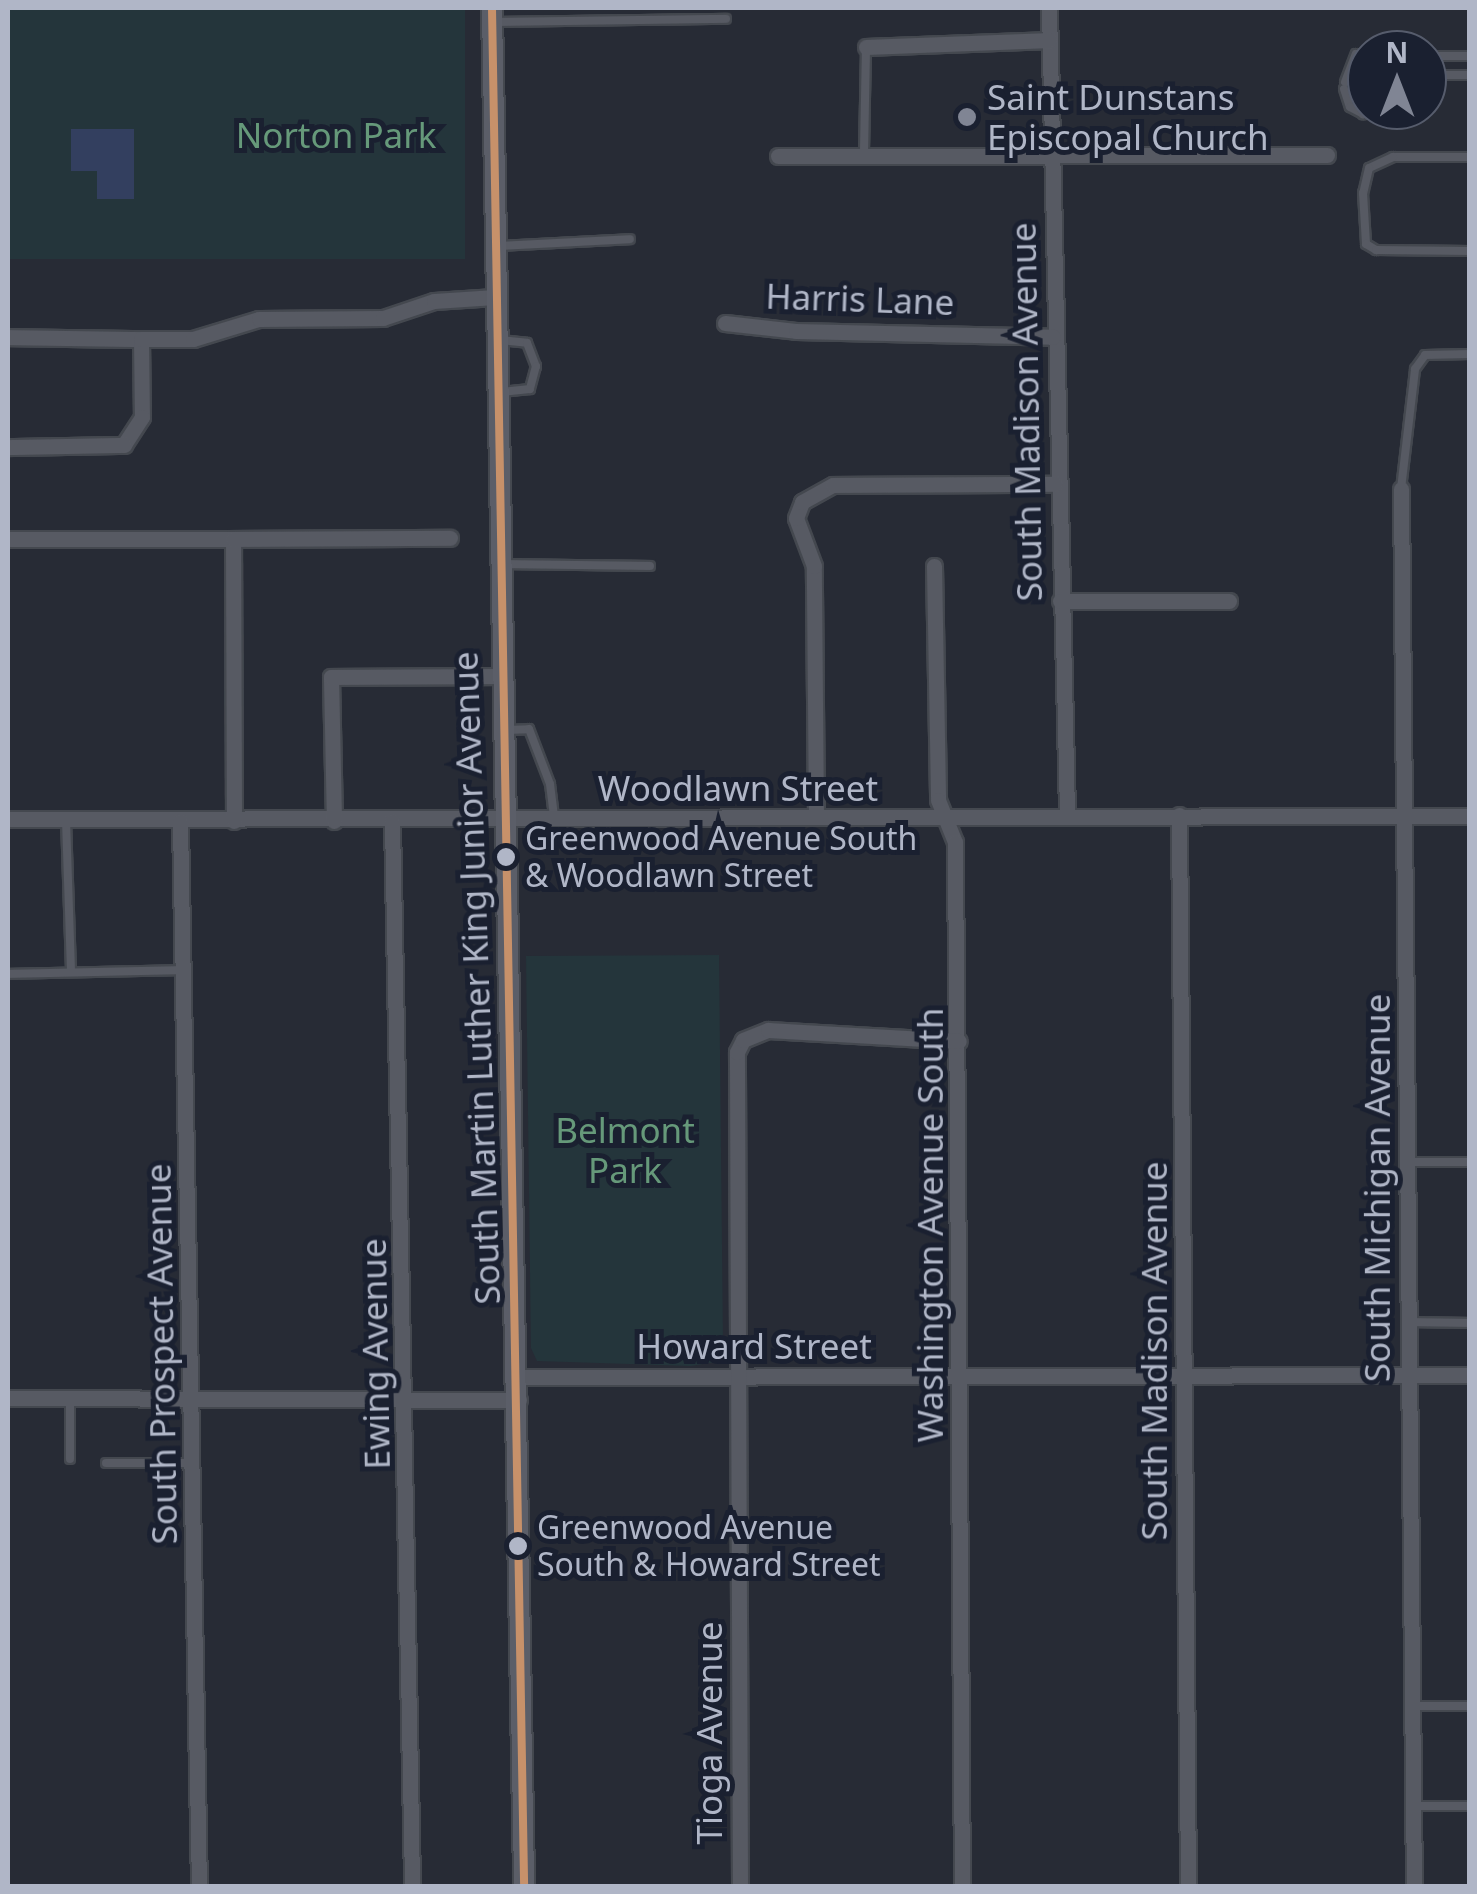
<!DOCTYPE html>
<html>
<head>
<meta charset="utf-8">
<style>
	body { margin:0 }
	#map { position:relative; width:1477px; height:1894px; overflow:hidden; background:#272b35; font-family:"Noto Sans",sans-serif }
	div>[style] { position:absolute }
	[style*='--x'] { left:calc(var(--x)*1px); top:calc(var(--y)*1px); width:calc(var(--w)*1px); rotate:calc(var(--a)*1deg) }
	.green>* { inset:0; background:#24353b; transform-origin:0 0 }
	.water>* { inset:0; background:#333f5f }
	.roads { filter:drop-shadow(2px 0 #44484f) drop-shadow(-2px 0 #44484f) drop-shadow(0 2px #44484f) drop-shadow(0 -2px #44484f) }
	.lane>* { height:8px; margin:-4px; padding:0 4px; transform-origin:4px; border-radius:4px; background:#575a63 }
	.street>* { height:15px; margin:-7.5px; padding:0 7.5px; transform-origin:7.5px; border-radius:7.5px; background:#575a63 }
	.secondary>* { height:20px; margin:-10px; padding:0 10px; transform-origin:10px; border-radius:10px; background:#5b5e68 }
	.bus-1>* { height:8px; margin:-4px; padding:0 4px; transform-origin:4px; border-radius:4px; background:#c7916a }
	.dots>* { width:28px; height:28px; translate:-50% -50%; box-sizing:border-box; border:5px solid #1a2030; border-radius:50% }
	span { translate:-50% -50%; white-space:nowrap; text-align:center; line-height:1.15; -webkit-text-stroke:10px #1a2030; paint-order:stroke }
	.bus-label { font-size:32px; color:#b0b6c7 }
	.left { translate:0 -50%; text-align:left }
	.poi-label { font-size:35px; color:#b0b6c7 }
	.park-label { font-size:35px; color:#66997a }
	.street-label { font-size:35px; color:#b0b6c7 }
	.frame { position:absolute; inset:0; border:10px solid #b0b6c7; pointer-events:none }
	.north { position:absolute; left:1347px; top:30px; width:100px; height:100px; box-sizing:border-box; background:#1a2030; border:2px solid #565c6c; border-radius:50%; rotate:0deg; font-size:28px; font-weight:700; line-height:40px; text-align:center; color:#b0b6c7 }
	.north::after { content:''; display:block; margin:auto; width:35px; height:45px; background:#808594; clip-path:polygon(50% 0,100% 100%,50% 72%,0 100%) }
</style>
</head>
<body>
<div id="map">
	<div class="green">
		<div style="left:8px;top:8px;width:457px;height:251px"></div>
		<div style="clip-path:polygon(719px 955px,723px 1345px,715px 1362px,691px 1366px,537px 1361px,531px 1348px,526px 956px)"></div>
	</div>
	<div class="water">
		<div style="clip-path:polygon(71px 129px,134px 129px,134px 199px,97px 199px,97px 171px,71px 171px)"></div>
	</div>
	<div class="roads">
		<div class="lane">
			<div style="--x:497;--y:22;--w:229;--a:-0.8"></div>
			<div style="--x:1427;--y:56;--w:43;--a:0"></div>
			<div style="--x:1427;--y:75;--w:43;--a:0"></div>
			<div style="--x:1355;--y:80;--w:24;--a:-60"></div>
			<div style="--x:1345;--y:82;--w:30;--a:-69"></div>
			<div style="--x:1356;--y:54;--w:11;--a:5"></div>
			<div style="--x:1344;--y:89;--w:19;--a:72"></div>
			<div style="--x:1350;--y:107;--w:15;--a:28"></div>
			<div style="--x:1363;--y:114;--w:40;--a:-84.3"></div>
			<div style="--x:1354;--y:89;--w:27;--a:70"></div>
			<div style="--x:1363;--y:114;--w:45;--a:0"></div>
			<div style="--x:864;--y:152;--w:105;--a:-88.9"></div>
			<div style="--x:1470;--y:157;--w:77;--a:180"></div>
			<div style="--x:1393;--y:157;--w:26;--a:155"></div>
			<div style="--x:1369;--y:168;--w:26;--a:103"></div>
			<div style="--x:1363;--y:193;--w:51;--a:86.6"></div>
			<div style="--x:1366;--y:244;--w:12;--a:31"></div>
			<div style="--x:1376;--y:250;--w:94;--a:0.6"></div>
			<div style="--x:498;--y:246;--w:132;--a:-3"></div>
			<div style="--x:500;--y:340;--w:27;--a:6"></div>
			<div style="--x:527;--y:343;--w:25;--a:69"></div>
			<div style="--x:536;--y:366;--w:24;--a:105"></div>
			<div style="--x:530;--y:389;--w:29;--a:174"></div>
			<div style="--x:1401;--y:489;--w:121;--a:-83.3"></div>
			<div style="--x:1415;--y:369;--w:17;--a:-54"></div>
			<div style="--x:1425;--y:355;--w:45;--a:-1.3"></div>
			<div style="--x:503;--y:564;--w:147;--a:0.8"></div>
			<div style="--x:506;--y:730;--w:23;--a:-2"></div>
			<div style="--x:529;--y:729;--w:59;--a:69.1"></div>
			<div style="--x:550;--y:784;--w:34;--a:83"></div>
			<div style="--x:66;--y:820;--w:152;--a:88.1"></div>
			<div style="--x:8;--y:974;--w:175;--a:-1.3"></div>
			<div style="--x:1406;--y:1162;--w:64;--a:0"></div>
			<div style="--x:1409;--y:1322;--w:61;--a:0.9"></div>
			<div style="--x:70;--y:1459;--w:61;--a:-90"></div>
			<div style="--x:106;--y:1463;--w:87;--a:0"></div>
			<div style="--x:1410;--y:1706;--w:60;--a:0"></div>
			<div style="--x:1412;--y:1806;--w:58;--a:0"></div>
		</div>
		<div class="street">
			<div style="--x:1049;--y:8;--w:808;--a:88.72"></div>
			<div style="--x:866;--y:47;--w:184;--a:-2.2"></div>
			<div style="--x:778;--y:156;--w:549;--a:-0.1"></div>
			<div style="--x:725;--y:323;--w:71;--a:6.4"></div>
			<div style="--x:796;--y:331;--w:257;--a:1.3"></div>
			<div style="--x:8;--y:337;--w:133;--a:0.9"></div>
			<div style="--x:141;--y:339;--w:78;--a:89.3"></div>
			<div style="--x:142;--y:417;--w:33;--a:123"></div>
			<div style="--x:124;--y:445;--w:116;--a:179"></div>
			<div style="--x:141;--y:339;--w:52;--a:0"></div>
			<div style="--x:193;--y:339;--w:69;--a:-16.9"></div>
			<div style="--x:259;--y:319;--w:124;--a:-0.5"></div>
			<div style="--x:383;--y:318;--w:54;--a:-18.4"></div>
			<div style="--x:434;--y:301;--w:61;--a:-3.8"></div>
			<div style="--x:1401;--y:489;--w:1397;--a:89.47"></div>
			<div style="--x:8;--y:539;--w:225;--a:0"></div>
			<div style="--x:934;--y:566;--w:234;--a:89"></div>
			<div style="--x:938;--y:800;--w:45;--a:68"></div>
			<div style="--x:955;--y:842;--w:1044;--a:89.62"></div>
			<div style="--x:1060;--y:601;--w:169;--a:0"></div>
			<div style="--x:1179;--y:815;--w:1071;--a:89.52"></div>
			<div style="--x:816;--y:817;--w:251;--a:-90.5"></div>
			<div style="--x:814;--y:566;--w:51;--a:-110.6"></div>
			<div style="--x:796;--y:518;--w:17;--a:-69"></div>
			<div style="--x:802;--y:502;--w:35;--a:-29"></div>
			<div style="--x:833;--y:485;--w:222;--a:-0.3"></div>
			<div style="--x:8;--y:819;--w:1462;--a:-0.12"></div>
			<div style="--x:180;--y:821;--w:1065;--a:88.98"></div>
			<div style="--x:234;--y:821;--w:282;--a:-90.2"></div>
			<div style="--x:233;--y:539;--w:217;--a:-0.3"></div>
			<div style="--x:334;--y:821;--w:144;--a:-91.2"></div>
			<div style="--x:331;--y:677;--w:169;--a:-0.3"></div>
			<div style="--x:392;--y:821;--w:1065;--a:88.92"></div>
			<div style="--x:519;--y:1377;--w:951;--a:-0.12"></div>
			<div style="--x:8;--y:1398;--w:511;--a:0.22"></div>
			<div style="--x:740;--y:1886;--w:834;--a:-90.21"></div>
			<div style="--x:737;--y:1052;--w:13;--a:-63"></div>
			<div style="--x:743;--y:1040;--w:27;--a:-22"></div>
			<div style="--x:768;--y:1030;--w:191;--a:3.3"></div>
		</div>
		<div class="secondary">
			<div style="--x:492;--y:8;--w:1878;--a:89.02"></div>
		</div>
	</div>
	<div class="bus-1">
		<div style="--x:492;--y:8;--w:1878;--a:89.02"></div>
	</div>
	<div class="dots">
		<div style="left:967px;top:117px;background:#808594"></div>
		<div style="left:506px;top:857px;background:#b0b6c7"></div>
		<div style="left:518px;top:1546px;background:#b0b6c7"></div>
	</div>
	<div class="bus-label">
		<span class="left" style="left:525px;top:857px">Greenwood Avenue South<br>&amp; Woodlawn Street</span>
		<span class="left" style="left:537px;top:1546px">Greenwood Avenue<br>South &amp; Howard Street</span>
	</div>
	<div class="poi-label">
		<span class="left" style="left:987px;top:117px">Saint Dunstans<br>Episcopal Church</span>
	</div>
	<div class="park-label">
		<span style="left:336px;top:135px">Norton Park</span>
		<span style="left:625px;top:1150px">Belmont<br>Park</span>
	</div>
	<div class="street-label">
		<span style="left:860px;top:299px;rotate:2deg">Harris Lane</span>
		<span style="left:1026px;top:412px;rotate:-91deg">South Madison Avenue</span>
		<span style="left:738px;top:788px">Woodlawn Street</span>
		<span style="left:476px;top:978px;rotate:-92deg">South Martin Luther King Junior Avenue</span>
		<span style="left:1377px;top:1188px;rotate:-90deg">South Michigan Avenue</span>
		<span style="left:930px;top:1225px;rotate:-90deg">Washington Avenue South</span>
		<span style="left:754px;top:1346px">Howard Street</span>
		<span style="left:1154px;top:1351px;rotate:-90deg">South Madison Avenue</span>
		<span style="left:161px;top:1354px;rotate:-91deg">South Prospect Avenue</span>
		<span style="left:375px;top:1354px;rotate:-91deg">Ewing Avenue</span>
		<span style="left:709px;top:1733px;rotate:-90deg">Tioga Avenue</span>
	</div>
	<div class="frame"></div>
	<div class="north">N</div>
</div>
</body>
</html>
